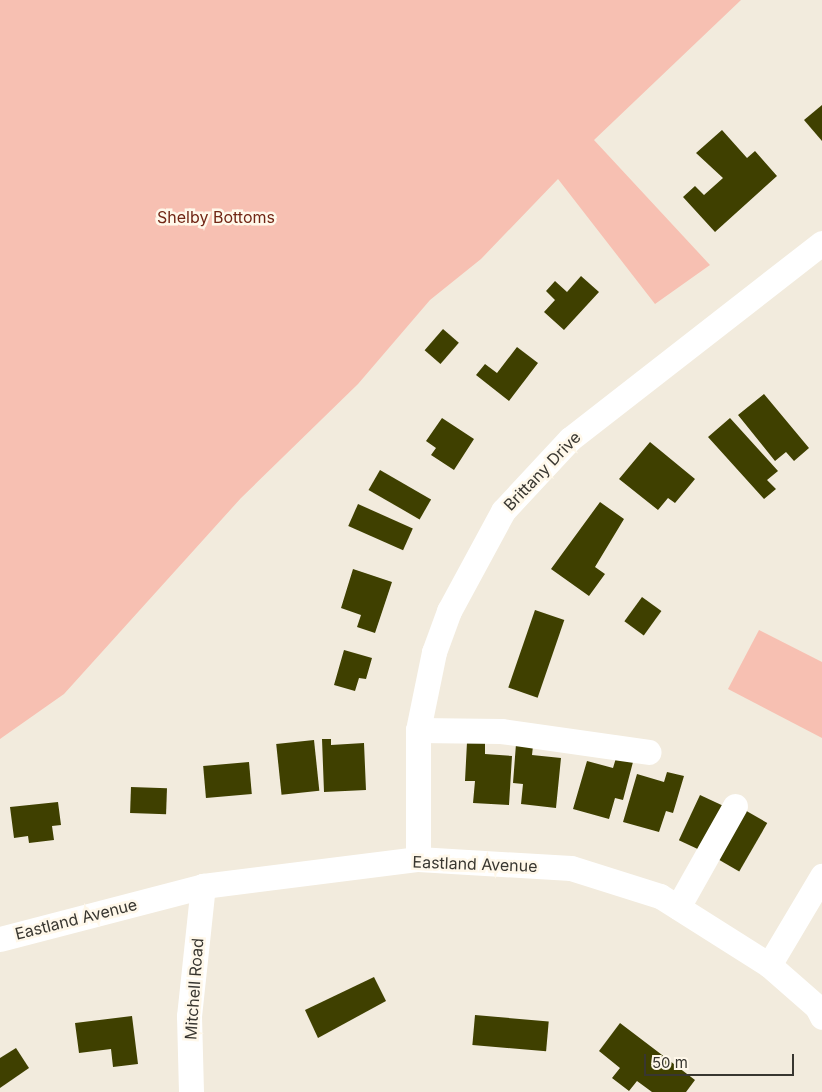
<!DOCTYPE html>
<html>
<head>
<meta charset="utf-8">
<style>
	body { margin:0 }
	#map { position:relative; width:822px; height:1092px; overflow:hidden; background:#f2ebdd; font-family:Inter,sans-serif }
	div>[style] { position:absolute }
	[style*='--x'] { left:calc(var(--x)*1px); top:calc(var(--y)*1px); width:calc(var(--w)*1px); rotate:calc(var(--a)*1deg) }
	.green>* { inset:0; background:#f7c0b2 }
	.building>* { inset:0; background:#3f4000; transform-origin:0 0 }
	.minor>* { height:25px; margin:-12.5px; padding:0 12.5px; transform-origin:12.5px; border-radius:12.5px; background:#fff }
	span { translate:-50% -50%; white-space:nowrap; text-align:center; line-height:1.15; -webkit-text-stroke:5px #fff8ea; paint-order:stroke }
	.park-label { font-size:16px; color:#712615 }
	.street-label { font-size:16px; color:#383630 }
	.scale { position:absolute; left:644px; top:1054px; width:150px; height:22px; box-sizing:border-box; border:2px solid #383630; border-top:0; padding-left:6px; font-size:15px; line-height:18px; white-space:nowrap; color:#383630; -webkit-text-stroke:4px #fff8ea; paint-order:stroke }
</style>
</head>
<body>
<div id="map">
	<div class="green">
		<div style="clip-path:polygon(0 0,741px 0,594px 140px,710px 265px,655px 304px,558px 179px,481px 259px,430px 300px,358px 384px,241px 498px,64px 694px,0 739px)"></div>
		<div style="clip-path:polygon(759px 630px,822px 662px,822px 738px,728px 689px)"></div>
	</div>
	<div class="building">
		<div style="clip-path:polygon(822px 105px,822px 141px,804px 120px)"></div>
		<div style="clip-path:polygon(722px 130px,747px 158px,755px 151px,777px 176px,715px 232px,683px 197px,695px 186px,704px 195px,723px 178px,696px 153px)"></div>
		<div style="clip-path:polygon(581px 276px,599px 292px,564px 330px,544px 312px,555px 300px,546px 291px,555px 281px,567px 292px)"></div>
		<div style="left:443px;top:329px;width:21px;height:28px;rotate:41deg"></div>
		<div style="clip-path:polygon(517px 347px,538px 363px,509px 401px,476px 375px,485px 364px,497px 373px)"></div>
		<div style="clip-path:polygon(764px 394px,809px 448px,794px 461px,786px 452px,775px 461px,738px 415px)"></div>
		<div style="clip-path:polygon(442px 418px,474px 439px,454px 470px,431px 455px,436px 448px,426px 441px)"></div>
		<div style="clip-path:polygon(730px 418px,778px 471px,767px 480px,776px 489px,764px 499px,708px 437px)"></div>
		<div style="clip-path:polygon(650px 442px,695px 479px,675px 503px,668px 498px,658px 510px,619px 479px)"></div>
		<div style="left:380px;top:470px;width:59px;height:23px;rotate:30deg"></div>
		<div style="clip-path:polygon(600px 502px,624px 519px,595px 567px,605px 574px,589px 596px,551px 569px)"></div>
		<div style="left:358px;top:504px;width:60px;height:24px;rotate:24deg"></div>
		<div style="clip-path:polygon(353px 569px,392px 582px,375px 633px,357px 627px,361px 615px,341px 608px)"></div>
		<div style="left:642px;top:597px;width:24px;height:30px;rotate:36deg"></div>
		<div style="left:535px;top:610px;width:31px;height:82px;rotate:19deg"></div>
		<div style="clip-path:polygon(344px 650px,372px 658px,366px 679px,359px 678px,355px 691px,334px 685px)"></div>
		<div style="clip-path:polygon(322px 739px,331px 739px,331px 745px,364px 743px,366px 790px,324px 792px)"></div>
		<div style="left:314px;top:740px;width:51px;height:38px;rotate:84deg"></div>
		<div style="clip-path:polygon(467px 742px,485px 743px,485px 754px,512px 756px,509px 805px,473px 803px,475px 781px,465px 781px)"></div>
		<div style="clip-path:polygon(516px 744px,533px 746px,532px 755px,561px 758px,556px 808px,521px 804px,523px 784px,513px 783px)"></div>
		<div style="clip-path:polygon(616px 758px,633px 762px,623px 800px,615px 798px,609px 819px,573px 809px,587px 761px,613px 768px)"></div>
		<div style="left:249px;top:762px;width:32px;height:46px;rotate:85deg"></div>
		<div style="clip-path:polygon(667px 772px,684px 776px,673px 813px,666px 811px,659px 832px,623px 822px,637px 774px,664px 782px)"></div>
		<div style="left:131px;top:787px;width:36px;height:26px;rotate:2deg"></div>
		<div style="left:700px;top:795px;width:29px;height:50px;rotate:25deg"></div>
		<div style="clip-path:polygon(58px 802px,61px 825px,52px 826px,54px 840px,29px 843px,28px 836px,14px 838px,10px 807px)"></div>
		<div style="left:743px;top:809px;width:28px;height:56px;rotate:30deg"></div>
		<div style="clip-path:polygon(374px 977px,386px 1001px,318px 1038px,305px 1010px)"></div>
		<div style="left:475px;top:1015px;width:74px;height:30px;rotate:5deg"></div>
		<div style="clip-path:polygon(132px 1016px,138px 1064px,113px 1067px,111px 1049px,79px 1053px,75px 1023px)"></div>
		<div style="clip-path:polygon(620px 1023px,695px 1080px,686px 1092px,652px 1092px,637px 1081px,629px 1091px,612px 1078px,620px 1068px,599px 1051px)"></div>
		<div style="clip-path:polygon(16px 1048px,29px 1068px,0 1088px,0 1058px)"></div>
	</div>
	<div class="minor">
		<div style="--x:418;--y:730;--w:83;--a:0.7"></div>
		<div style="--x:501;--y:731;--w:149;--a:8.1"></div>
		<div style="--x:418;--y:859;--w:129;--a:-90"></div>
		<div style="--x:418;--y:730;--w:80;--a:-78.4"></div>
		<div style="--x:434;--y:652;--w:44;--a:-69.9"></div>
		<div style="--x:449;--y:611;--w:114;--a:-61.6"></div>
		<div style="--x:503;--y:511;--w:98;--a:-47.1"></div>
		<div style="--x:570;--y:439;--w:319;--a:-37.9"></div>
		<div style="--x:678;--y:907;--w:116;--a:-60.6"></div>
		<div style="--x:0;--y:939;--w:210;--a:-14.6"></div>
		<div style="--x:203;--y:886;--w:217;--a:-7.2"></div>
		<div style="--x:418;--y:859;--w:153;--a:3.4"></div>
		<div style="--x:571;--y:868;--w:93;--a:17.5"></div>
		<div style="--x:660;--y:896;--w:129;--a:32.3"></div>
		<div style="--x:769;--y:965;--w:64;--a:41.2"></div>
		<div style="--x:817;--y:1007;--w:11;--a:63"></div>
		<div style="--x:769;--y:965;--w:104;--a:-59.2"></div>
		<div style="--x:191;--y:1092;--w:76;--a:-91.5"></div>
		<div style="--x:189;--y:1016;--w:131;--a:-83.9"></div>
	</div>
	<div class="park-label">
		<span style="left:216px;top:217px">Shelby Bottoms</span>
	</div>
	<div class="street-label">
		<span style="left:542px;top:471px;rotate:-46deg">Brittany Drive</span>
		<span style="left:475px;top:864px;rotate:2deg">Eastland Avenue</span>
		<span style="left:76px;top:919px;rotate:-14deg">Eastland Avenue</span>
		<span style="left:194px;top:989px;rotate:-86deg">Mitchell Road</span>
	</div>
	<div class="scale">50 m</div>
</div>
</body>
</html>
